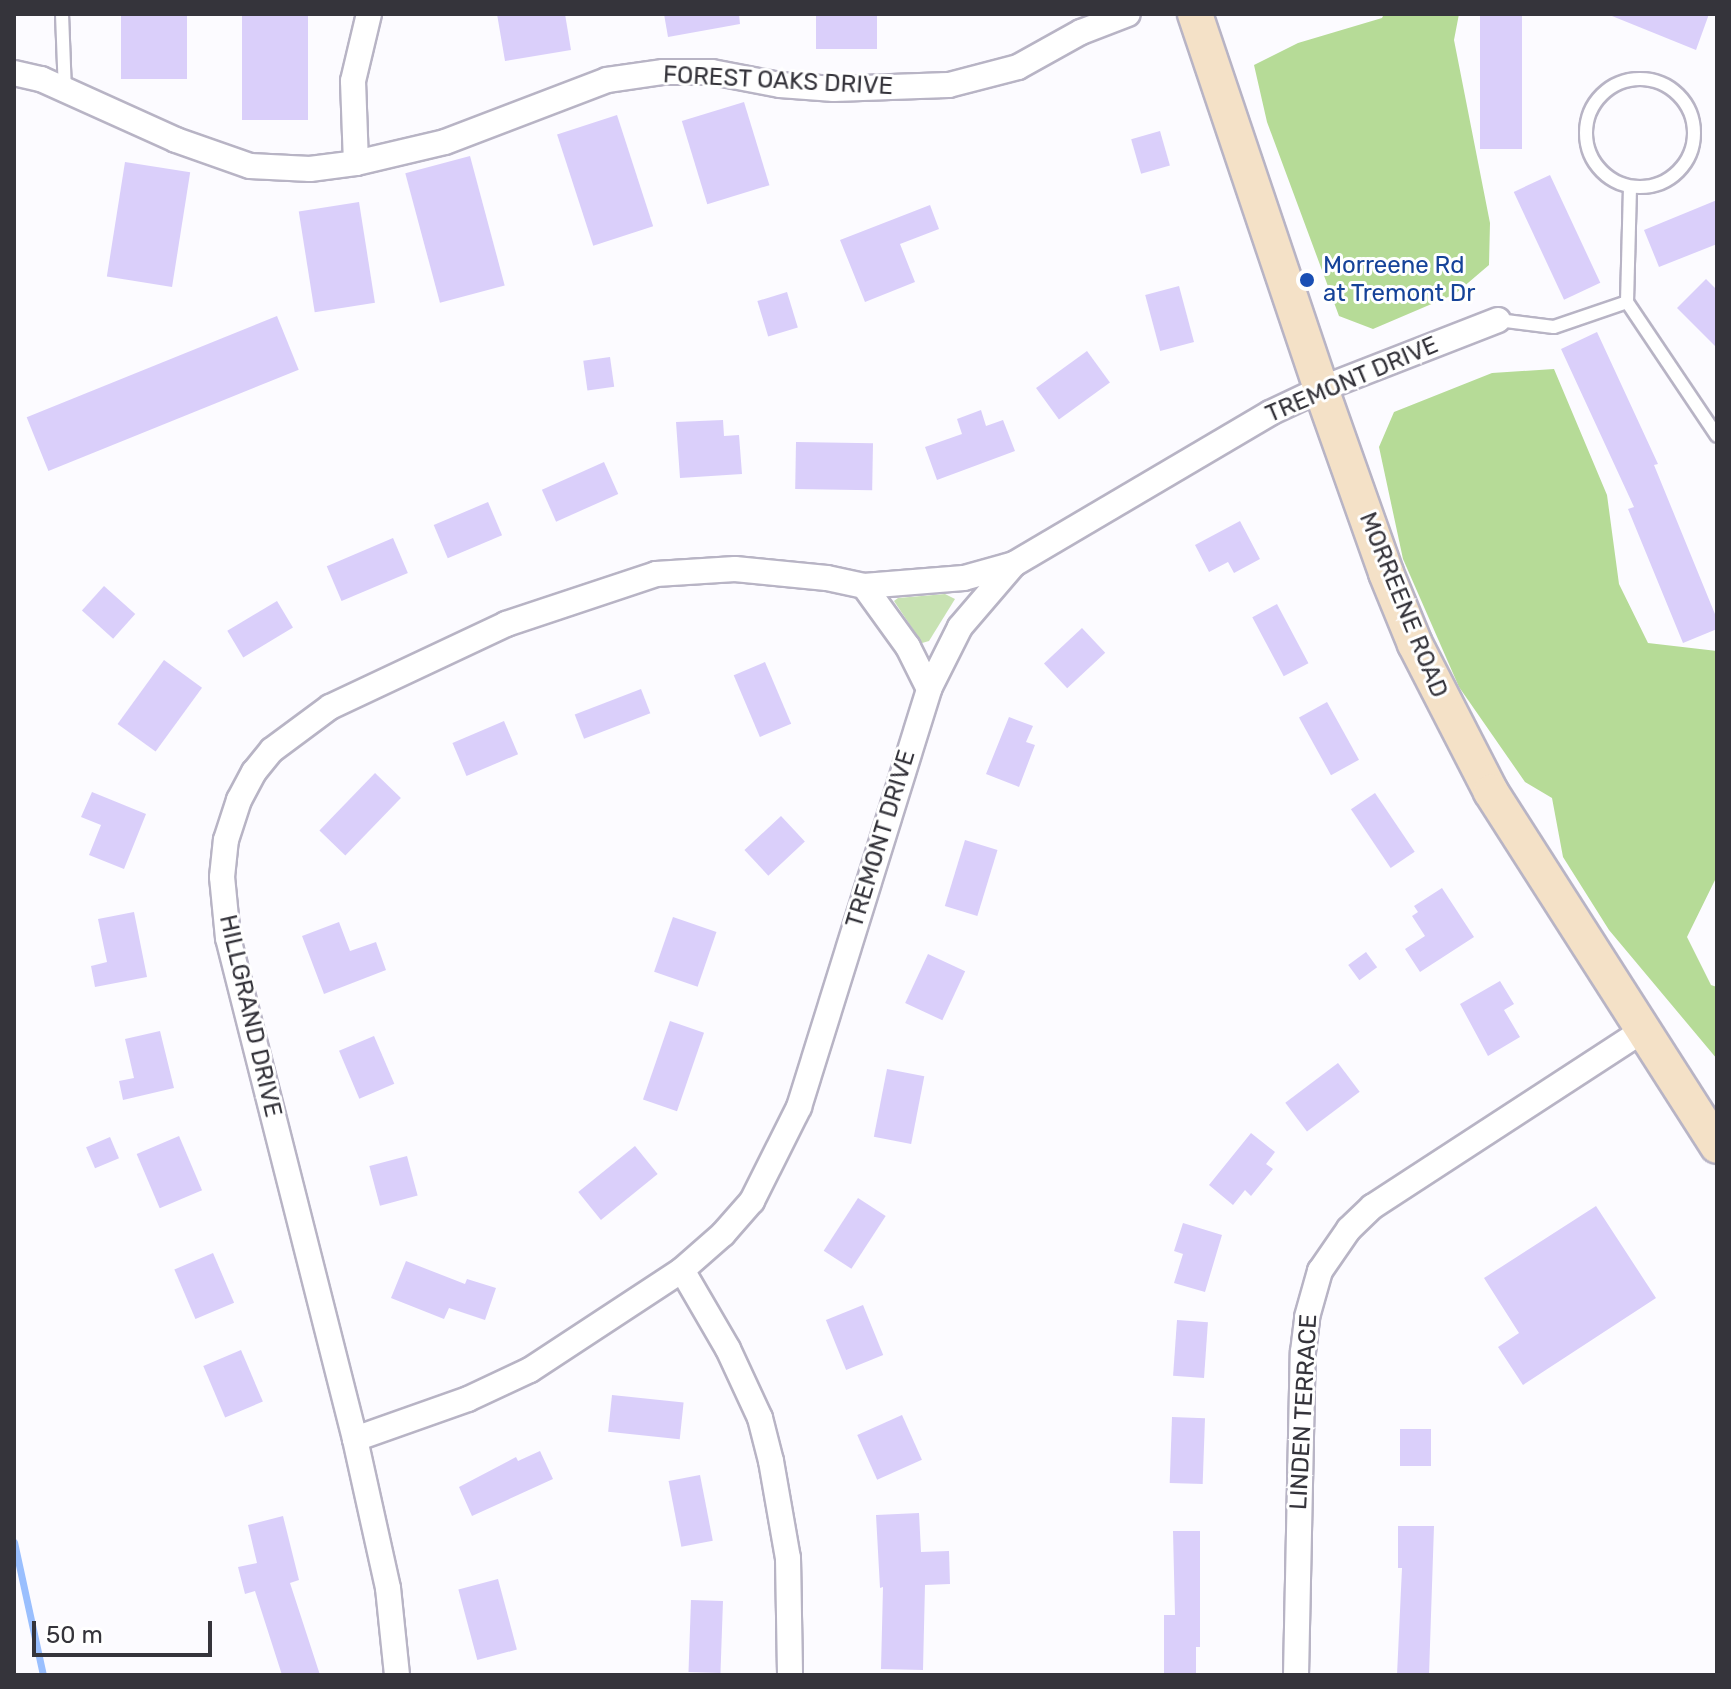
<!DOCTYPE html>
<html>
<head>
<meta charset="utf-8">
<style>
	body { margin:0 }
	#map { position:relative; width:1731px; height:1689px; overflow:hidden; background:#fcfbff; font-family:Rubik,sans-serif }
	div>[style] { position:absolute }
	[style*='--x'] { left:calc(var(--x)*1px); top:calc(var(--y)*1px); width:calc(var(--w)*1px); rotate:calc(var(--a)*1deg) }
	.green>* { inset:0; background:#c8e2b3 }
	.forest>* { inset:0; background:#b6db97 }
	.stream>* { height:7px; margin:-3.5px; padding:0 3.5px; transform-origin:3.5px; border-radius:3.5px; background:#9abffe }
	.building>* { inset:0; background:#dacffa; transform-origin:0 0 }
	.roads { filter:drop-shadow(2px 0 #b8b4c5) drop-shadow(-2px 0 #b8b4c5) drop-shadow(0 2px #b8b4c5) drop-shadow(0 -2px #b8b4c5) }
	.lane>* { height:12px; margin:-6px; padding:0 6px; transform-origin:6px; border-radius:6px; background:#fff }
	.lane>.ring { margin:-6px; padding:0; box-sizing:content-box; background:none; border:12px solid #fff; border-radius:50% }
	.street>* { height:24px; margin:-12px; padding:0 12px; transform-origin:12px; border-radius:12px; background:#fff }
	.secondary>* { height:34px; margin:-17px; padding:0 17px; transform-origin:17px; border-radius:17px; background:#f4e1c7 }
	.dots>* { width:22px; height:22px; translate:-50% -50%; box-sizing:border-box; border:4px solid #fff; border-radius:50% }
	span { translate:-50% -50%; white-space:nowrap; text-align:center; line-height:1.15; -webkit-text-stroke:6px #fff; paint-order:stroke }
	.street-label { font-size:24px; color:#35343b }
	.transit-label { font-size:24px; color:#164399 }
	.left { translate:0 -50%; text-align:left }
	.frame { position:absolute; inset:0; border:16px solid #35343b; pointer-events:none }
	.scale { position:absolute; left:32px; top:1621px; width:180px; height:36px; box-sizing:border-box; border:4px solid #35343b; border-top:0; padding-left:10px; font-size:24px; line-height:28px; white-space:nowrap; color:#35343b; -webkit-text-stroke:6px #fff; paint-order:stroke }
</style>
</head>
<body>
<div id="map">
	<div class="green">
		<div style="clip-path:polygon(945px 594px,955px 599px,929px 641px,922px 643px,894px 601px,898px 598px)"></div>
	</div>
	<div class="forest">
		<div style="clip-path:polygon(1384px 14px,1459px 14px,1454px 40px,1490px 223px,1489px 265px,1455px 294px,1373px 329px,1339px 316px,1267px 122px,1254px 65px,1298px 43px,1382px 18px)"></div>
		<div style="clip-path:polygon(1554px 369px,1607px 495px,1619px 584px,1648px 643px,1717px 651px,1717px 876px,1687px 937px,1711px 985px,1717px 987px,1717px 1059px,1609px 930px,1563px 857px,1552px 798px,1525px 782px,1459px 687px,1403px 559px,1379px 447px,1394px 412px,1492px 373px)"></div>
	</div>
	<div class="stream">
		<div style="--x:14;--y:1542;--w:136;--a:77.7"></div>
	</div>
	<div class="building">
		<div style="left:121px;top:14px;width:66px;height:65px"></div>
		<div style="left:242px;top:14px;width:66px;height:106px"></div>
		<div style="clip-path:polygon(497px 14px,565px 14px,571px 50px,505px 61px)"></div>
		<div style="clip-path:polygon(664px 14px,739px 14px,740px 24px,668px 37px)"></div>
		<div style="left:816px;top:14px;width:61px;height:35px"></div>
		<div style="left:1480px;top:14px;width:42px;height:135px"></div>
		<div style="clip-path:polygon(1607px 14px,1709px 14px,1696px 50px)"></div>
		<div style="left:744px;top:102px;width:87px;height:65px;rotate:73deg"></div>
		<div style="left:617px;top:115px;width:117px;height:63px;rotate:72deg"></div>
		<div style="left:1160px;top:131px;width:36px;height:30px;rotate:74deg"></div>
		<div style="left:470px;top:156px;width:134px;height:67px;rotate:75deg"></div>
		<div style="left:125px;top:162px;width:66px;height:116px;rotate:9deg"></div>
		<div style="left:1550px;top:175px;width:119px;height:40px;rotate:65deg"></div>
		<div style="clip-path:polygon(1717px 200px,1717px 244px,1659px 267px,1644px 230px)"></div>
		<div style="left:359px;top:202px;width:102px;height:61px;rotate:81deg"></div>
		<div style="clip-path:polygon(930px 205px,939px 229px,900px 244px,915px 282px,865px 302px,840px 240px)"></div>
		<div style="clip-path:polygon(1706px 279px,1717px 290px,1717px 348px,1677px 308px)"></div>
		<div style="left:1179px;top:286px;width:58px;height:35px;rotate:75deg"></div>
		<div style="left:787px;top:292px;width:37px;height:31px;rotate:73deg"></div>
		<div style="left:277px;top:316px;width:58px;height:270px;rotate:68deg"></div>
		<div style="clip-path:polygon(1597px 332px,1658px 464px,1654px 465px,1717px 619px,1717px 629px,1683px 643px,1628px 509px,1634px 507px,1561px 349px)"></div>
		<div style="left:1087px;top:351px;width:39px;height:63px;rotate:54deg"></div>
		<div style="left:610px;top:357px;width:30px;height:27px;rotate:82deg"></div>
		<div style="clip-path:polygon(981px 410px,986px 426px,1003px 420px,1015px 451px,937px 480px,925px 447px,962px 434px,957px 419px)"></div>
		<div style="clip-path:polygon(723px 420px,724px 436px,739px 435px,742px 474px,680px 478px,676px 422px)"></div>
		<div style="left:796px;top:442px;width:77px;height:47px;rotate:1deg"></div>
		<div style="left:604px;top:462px;width:35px;height:68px;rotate:66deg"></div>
		<div style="left:488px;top:502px;width:36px;height:59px;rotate:67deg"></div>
		<div style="clip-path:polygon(1240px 521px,1260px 559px,1234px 573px,1228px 562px,1209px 572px,1195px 545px)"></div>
		<div style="left:393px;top:538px;width:38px;height:72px;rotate:67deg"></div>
		<div style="left:104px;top:586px;width:42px;height:33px;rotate:42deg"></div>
		<div style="left:277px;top:601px;width:31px;height:58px;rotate:59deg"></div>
		<div style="left:1277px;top:604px;width:67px;height:28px;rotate:62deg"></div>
		<div style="left:1082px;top:628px;width:34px;height:52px;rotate:47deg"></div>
		<div style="left:164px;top:660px;width:47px;height:79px;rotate:36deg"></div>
		<div style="left:765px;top:662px;width:67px;height:34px;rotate:67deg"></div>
		<div style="left:641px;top:689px;width:26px;height:71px;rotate:69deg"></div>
		<div style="left:1327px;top:702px;width:66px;height:32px;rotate:61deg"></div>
		<div style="clip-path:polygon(1009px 717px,1033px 726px,1026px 742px,1035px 745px,1019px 787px,986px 774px)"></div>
		<div style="left:504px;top:721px;width:36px;height:56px;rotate:67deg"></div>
		<div style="left:375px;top:773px;width:36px;height:80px;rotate:44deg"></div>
		<div style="clip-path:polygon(92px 792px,146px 814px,124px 869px,89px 855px,101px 825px,81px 817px)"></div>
		<div style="left:1375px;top:793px;width:71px;height:29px;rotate:56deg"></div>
		<div style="left:781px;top:816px;width:35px;height:50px;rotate:47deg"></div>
		<div style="left:965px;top:840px;width:34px;height:69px;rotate:17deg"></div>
		<div style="clip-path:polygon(1442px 888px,1474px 937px,1420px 972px,1405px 949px,1425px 936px,1412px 916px,1418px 912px,1414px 906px)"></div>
		<div style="clip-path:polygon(134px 912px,147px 977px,95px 987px,91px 966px,107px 962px,98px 919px)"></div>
		<div style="left:673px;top:917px;width:46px;height:58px;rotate:19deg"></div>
		<div style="clip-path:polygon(339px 922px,350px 951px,376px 942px,386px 970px,324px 994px,302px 936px)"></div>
		<div style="left:1366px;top:952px;width:19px;height:22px;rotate:54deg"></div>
		<div style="left:928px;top:954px;width:41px;height:54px;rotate:25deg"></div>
		<div style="clip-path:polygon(1500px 981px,1514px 1004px,1504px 1010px,1520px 1037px,1488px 1056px,1460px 1004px)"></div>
		<div style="left:670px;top:1021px;width:36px;height:83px;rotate:19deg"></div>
		<div style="clip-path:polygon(160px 1031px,174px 1088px,123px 1100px,119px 1081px,134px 1078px,125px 1039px)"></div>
		<div style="left:374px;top:1036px;width:52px;height:38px;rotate:67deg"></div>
		<div style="left:1338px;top:1063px;width:36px;height:66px;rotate:53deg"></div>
		<div style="left:887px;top:1069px;width:38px;height:69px;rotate:11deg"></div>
		<div style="clip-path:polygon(1251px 1133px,1275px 1152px,1266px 1164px,1273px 1169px,1251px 1196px,1245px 1190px,1233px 1205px,1209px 1185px)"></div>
		<div style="left:179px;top:1136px;width:59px;height:46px;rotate:67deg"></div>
		<div style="left:110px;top:1137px;width:23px;height:26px;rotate:67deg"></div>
		<div style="left:635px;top:1146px;width:36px;height:73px;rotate:51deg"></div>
		<div style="left:407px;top:1156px;width:41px;height:39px;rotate:75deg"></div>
		<div style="left:858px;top:1198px;width:33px;height:63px;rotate:33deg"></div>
		<div style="clip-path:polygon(1596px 1206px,1656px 1298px,1523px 1385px,1498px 1347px,1519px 1333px,1484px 1278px)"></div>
		<div style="clip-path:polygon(1183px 1223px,1222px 1235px,1205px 1292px,1174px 1283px,1183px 1254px,1174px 1251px)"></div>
		<div style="left:213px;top:1253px;width:54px;height:42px;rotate:67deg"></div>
		<div style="clip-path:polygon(406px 1261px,465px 1284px,467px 1279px,496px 1288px,485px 1320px,449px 1308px,444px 1319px,391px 1298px)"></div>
		<div style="left:863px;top:1305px;width:54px;height:40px;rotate:68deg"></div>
		<div style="left:1177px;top:1320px;width:31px;height:56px;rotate:4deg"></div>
		<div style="left:241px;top:1350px;width:56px;height:41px;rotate:67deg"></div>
		<div style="left:612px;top:1395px;width:72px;height:37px;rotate:6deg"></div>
		<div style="left:902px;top:1415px;width:49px;height:49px;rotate:66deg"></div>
		<div style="left:1172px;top:1417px;width:33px;height:66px;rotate:2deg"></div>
		<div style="left:1400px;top:1429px;width:31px;height:37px"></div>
		<div style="clip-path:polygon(540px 1451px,553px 1479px,472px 1516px,459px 1487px,516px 1457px,518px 1461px)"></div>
		<div style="left:700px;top:1475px;width:67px;height:32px;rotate:79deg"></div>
		<div style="clip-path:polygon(919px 1513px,921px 1552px,949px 1551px,950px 1584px,925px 1585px,923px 1670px,881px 1669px,883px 1587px,880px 1588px,876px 1515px)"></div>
		<div style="clip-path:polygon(283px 1516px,299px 1580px,290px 1583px,320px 1675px,282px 1675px,255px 1591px,245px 1594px,238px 1567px,257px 1563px,248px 1525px)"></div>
		<div style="clip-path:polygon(1398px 1526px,1434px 1526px,1429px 1675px,1397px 1675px,1402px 1568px,1398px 1568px)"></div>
		<div style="clip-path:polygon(1173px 1531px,1200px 1531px,1200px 1647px,1196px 1647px,1196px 1675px,1164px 1675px,1164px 1615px,1175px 1615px)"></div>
		<div style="left:498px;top:1579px;width:73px;height:41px;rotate:75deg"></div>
		<div style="left:691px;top:1600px;width:32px;height:72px;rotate:2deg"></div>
	</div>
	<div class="roads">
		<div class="lane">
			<div style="--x:62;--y:14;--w:77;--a:87.8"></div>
			<div class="ring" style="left:1586px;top:79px;width:96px;height:96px"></div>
			<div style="--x:1627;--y:302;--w:161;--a:56.1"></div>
			<div style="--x:1498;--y:320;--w:56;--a:7.1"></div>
			<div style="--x:1554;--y:327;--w:77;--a:-18.9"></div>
			<div style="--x:1627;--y:302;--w:115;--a:-88.5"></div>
		</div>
		<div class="street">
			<div style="--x:14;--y:73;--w:28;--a:13"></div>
			<div style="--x:41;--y:79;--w:148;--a:24.3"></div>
			<div style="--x:176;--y:140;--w:78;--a:19.4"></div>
			<div style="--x:250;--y:166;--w:60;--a:2.9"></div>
			<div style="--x:310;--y:169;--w:46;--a:-7.4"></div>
			<div style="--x:356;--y:163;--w:91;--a:-13.3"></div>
			<div style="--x:445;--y:142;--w:173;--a:-20.9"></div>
			<div style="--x:607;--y:80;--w:57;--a:-8.1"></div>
			<div style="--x:663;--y:72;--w:49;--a:0"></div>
			<div style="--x:712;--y:72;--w:69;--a:10.8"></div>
			<div style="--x:780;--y:85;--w:54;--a:4.2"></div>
			<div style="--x:834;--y:89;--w:115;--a:-2"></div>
			<div style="--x:949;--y:85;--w:71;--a:-14.6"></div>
			<div style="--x:1018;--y:67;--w:72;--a:-29.1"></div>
			<div style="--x:1081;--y:32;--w:50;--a:-21"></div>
			<div style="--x:356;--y:163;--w:82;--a:-92.1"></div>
			<div style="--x:353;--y:81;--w:69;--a:-76.6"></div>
			<div style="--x:864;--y:586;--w:75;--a:54.2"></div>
			<div style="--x:908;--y:647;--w:47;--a:63.4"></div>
			<div style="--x:682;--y:1270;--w:91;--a:59.8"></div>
			<div style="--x:728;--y:1349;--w:76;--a:65.1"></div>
			<div style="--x:760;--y:1418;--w:44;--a:75.7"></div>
			<div style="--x:771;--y:1461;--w:98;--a:80.1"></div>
			<div style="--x:788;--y:1558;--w:117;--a:89"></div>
			<div style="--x:355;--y:1439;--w:120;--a:-19.5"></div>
			<div style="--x:468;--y:1399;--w:68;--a:-25.1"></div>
			<div style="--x:530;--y:1370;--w:182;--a:-33.3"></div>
			<div style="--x:682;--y:1270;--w:55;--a:-41.3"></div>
			<div style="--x:723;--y:1234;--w:44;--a:-48.7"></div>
			<div style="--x:752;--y:1201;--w:105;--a:-63.4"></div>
			<div style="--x:799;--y:1107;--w:438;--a:-72.7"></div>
			<div style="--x:929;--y:689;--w:69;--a:-63.4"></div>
			<div style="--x:960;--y:627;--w:83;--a:-49.4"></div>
			<div style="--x:1014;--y:564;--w:297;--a:-30.5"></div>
			<div style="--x:1270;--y:413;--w:56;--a:-25.2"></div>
			<div style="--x:1321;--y:389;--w:190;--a:-21.3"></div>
			<div style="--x:397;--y:1675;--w:87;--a:-95.9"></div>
			<div style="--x:388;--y:1588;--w:153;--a:-102.5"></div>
			<div style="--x:355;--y:1439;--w:517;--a:-104.22"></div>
			<div style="--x:228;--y:938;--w:61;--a:-95.6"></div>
			<div style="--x:222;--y:877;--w:37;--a:-84"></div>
			<div style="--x:226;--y:840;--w:42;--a:-72"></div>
			<div style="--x:239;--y:800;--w:32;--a:-62"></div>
			<div style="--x:254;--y:772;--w:28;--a:-51"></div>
			<div style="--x:272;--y:750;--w:72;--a:-36.6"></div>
			<div style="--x:330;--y:707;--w:195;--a:-25.2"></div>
			<div style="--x:506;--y:624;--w:158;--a:-18.4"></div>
			<div style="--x:656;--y:574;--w:79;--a:-3.6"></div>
			<div style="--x:735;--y:569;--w:92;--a:5.6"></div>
			<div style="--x:827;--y:578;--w:38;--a:12"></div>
			<div style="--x:864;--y:586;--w:100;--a:-4.6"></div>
			<div style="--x:964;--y:578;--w:52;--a:-15.6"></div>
			<div style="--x:1296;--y:1675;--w:323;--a:-88.8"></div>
			<div style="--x:1303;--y:1352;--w:35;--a:-83"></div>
			<div style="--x:1307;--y:1317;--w:48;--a:-74.2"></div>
			<div style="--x:1320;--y:1271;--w:51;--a:-55.4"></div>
			<div style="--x:1349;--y:1229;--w:32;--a:-44"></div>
			<div style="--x:1372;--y:1207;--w:325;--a:-33.1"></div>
		</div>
		<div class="secondary">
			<div style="--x:1195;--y:14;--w:396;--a:71.4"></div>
			<div style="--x:1321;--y:389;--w:195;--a:70.5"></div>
			<div style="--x:1386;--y:573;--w:77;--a:67.8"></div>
			<div style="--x:1415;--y:644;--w:166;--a:62.8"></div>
			<div style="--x:1491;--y:792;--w:420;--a:57.4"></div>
		</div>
	</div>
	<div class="dots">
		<div style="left:1307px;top:280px;background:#1a4fb4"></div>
	</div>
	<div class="street-label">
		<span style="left:778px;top:81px;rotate:3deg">FOREST OAKS DRIVE</span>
		<span style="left:1352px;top:380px;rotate:-23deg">TREMONT DRIVE</span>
		<span style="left:1403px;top:605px;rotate:68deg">MORREENE ROAD</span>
		<span style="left:881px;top:839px;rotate:-73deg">TREMONT DRIVE</span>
		<span style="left:250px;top:1016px;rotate:77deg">HILLGRAND DRIVE</span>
		<span style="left:1304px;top:1412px;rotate:-87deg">LINDEN TERRACE</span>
	</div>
	<div class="transit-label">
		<span class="left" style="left:1323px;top:280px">Morreene Rd<br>at Tremont Dr</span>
	</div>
	<div class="frame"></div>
	<div class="scale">50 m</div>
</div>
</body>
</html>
